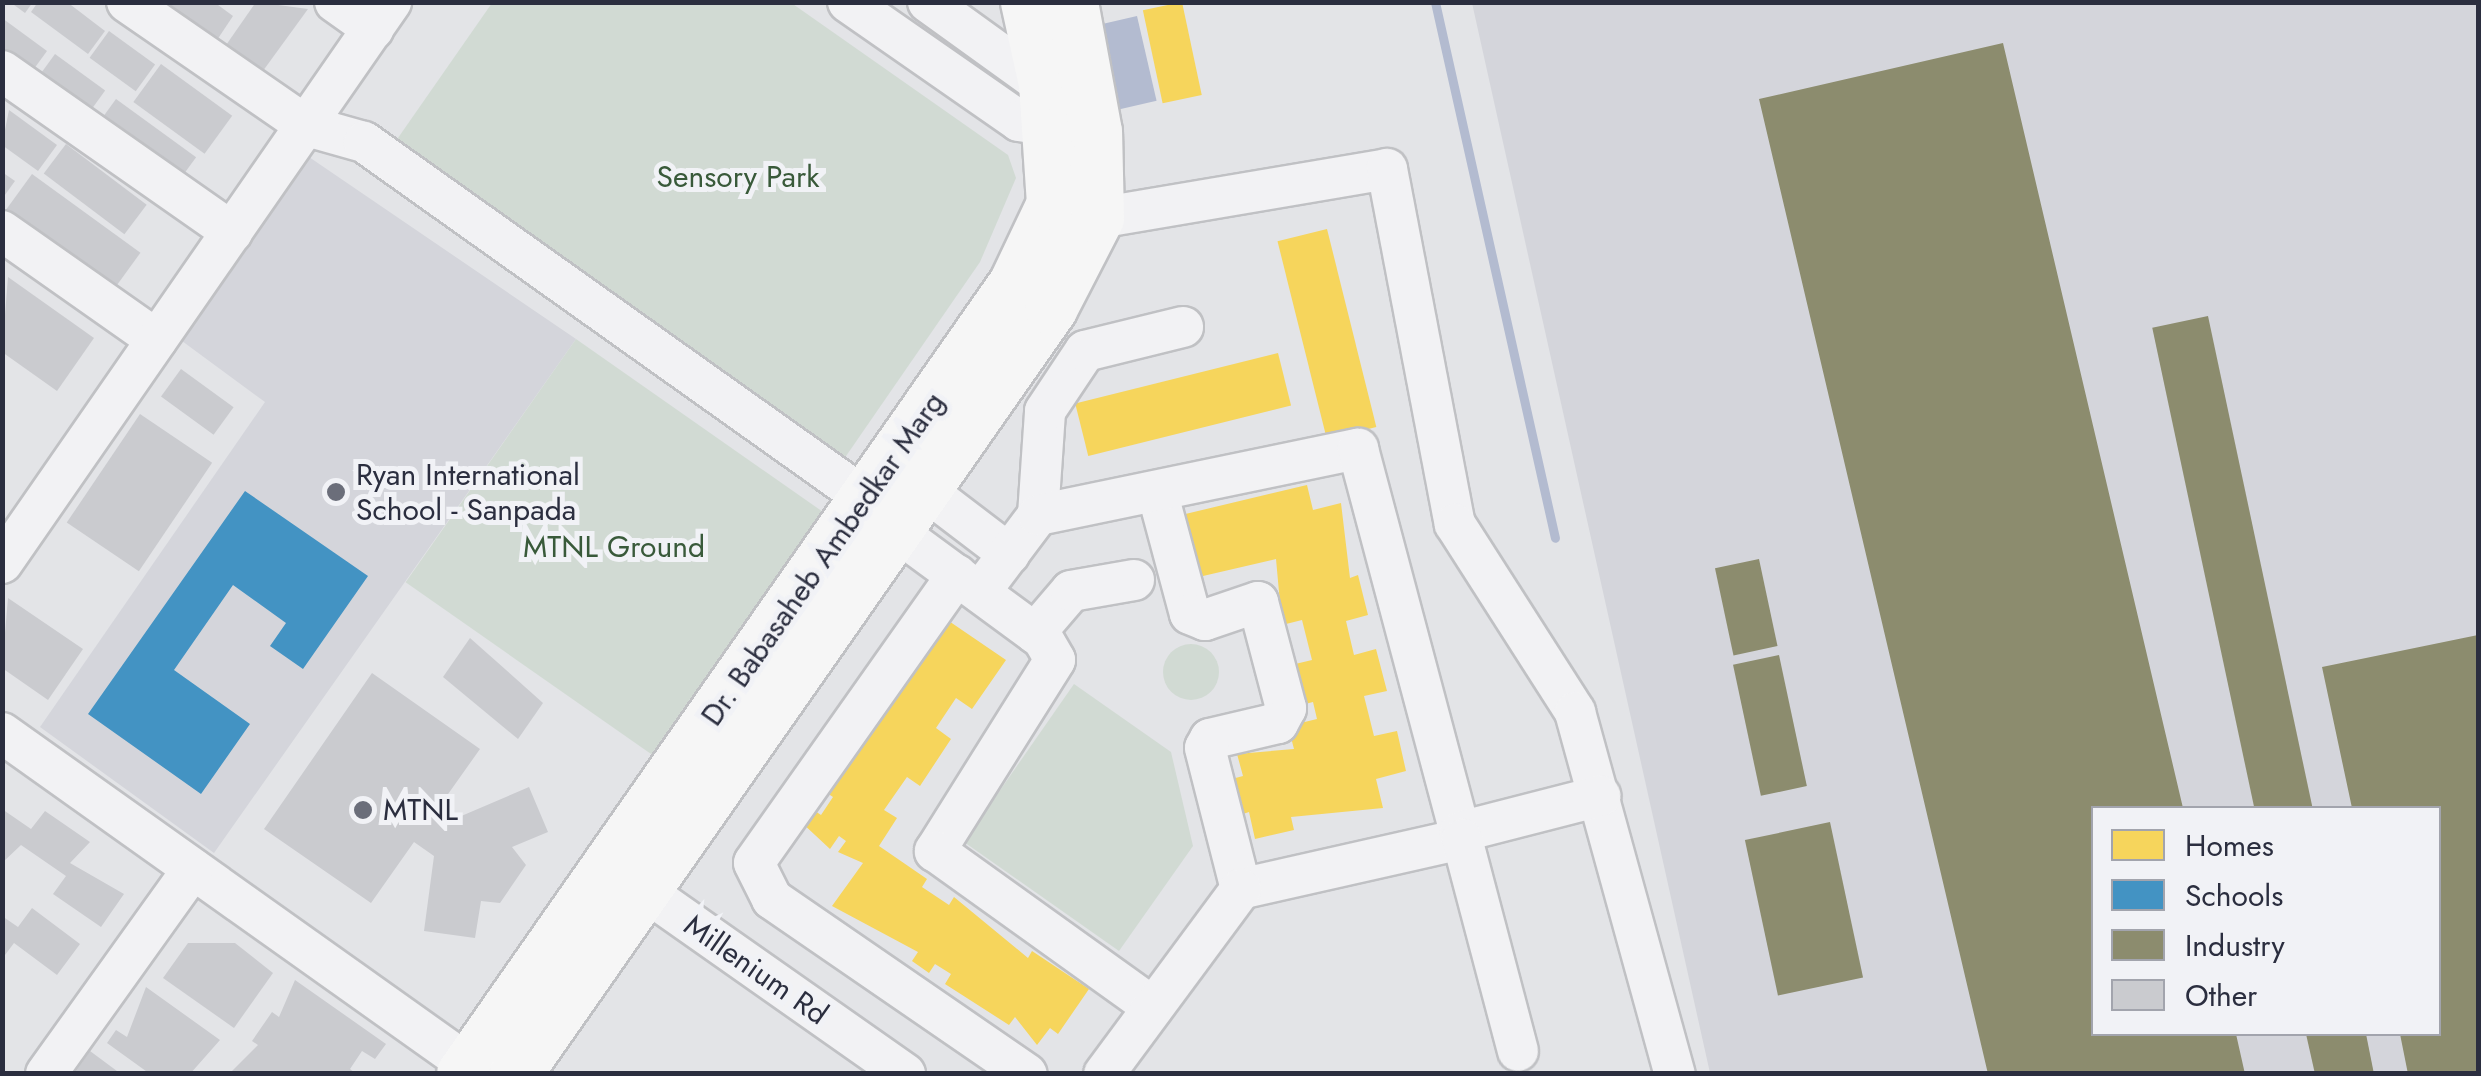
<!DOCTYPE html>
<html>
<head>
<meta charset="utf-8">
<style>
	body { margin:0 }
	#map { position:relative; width:2481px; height:1076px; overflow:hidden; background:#e3e4e7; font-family:Jost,sans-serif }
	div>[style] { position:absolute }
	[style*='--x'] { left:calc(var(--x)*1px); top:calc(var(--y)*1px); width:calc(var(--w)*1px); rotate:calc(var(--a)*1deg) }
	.built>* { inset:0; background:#d4d5db }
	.green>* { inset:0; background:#d1dad3; transform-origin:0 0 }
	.round { border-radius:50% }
	.water>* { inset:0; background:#b3bbd0; transform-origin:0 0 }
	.homes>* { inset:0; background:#f6d55c; transform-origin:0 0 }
	.schools>* { inset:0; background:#4393c3 }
	.industry>* { inset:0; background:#8c8c6e; transform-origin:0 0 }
	.stream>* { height:9px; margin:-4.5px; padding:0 4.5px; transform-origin:4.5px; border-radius:4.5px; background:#b3bbd0 }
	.building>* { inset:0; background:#cacbcf; transform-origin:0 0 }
	.roads { filter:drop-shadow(2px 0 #c0c1c4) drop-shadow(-2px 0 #c0c1c4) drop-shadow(0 2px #c0c1c4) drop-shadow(0 -2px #c0c1c4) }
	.minor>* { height:40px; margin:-20px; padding:0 20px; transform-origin:20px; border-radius:20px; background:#f2f2f4 }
	.major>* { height:52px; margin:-26px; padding:0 26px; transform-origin:26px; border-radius:26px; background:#f6f6f6 }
	.dots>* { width:28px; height:28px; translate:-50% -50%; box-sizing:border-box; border:5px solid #f1f2f6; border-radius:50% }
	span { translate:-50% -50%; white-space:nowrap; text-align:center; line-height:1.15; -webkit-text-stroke:10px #f1f2f6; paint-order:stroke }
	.park-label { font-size:30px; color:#395a3a }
	.poi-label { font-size:30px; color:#2b2e3f }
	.left { translate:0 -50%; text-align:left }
	.street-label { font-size:30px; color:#2b2e3f }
	.frame { position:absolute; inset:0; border:5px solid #2b2e3f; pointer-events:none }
	.legend { position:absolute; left:2091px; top:806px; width:350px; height:230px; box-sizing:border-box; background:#f1f2f6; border:2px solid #a2a4ad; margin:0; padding:12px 18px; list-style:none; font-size:30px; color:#2b2e3f }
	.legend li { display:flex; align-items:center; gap:20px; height:50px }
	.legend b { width:50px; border:2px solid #a2a4ad }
</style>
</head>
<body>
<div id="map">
	<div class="built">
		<div style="clip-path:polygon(evenodd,1472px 3px,2478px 3px,2478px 1073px,1710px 1073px,1472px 3px,2094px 808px,2438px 808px,2438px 1034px,2094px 1034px,2094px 808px)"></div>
		<div style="clip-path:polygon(309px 157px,576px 339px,214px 853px,40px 727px,265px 402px,182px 341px)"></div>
	</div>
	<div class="green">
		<div style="clip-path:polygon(790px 2px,1008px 155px,1016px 178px,980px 262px,844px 459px,391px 148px,492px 3px)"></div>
		<div style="left:576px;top:339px;width:300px;height:297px;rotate:35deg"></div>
		<div class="round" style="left:1163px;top:644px;width:56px;height:56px"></div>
		<div style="clip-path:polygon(1074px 684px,1171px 752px,1193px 846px,1119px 951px,964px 842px)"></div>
	</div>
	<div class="water">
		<div style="left:1137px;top:16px;width:87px;height:40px;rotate:77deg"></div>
	</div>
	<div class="homes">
		<div style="left:1182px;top:2px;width:95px;height:40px;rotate:78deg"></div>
		<div style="left:1327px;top:229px;width:204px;height:51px;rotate:76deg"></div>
		<div style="left:1278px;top:353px;width:54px;height:209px;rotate:76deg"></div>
		<div style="clip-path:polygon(1307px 485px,1313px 510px,1341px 503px,1350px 578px,1358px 575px,1368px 615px,1346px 621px,1354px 655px,1376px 649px,1387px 691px,1364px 696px,1374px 736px,1397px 731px,1406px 771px,1376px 779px,1383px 808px,1291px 817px,1294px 830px,1255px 839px,1249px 812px,1237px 816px,1228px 780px,1243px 776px,1237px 754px,1294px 749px,1288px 726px,1317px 719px,1313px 702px,1301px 705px,1291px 665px,1312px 660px,1302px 620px,1282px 625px,1276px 559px,1203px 576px,1177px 516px)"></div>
		<div style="clip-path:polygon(940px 615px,1006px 660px,972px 709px,956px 698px,936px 728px,951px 739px,920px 786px,907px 777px,884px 810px,897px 818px,879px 846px,927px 879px,922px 887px,949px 905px,954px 897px,1028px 958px,1032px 951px,1089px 989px,1058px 1034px,1050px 1028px,1037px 1045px,1015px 1017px,1009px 1025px,945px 984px,951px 974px,935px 964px,929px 973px,912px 961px,918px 952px,832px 906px,863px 863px,838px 852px,846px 841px,839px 836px,830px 849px,800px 821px,809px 807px,821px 815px,833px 797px,821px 789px,863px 727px,872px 734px,882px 719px,874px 713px,916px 650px,925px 655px,936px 640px)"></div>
	</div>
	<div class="schools">
		<div style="clip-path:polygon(245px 491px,368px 576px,303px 669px,270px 646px,286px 623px,233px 585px,174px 670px,250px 724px,201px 794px,88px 714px)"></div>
	</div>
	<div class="industry">
		<div style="clip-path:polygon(2003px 43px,2183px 808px,2094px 808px,2094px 1034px,2236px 1034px,2245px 1074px,1988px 1074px,1759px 99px)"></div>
		<div style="left:2208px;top:316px;width:504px;height:57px;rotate:78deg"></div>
		<div style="left:1759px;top:559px;width:89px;height:45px;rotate:78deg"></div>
		<div style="clip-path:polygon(2478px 635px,2478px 1074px,2408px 1074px,2400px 1034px,2438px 1034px,2438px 808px,2352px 808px,2322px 667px)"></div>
		<div style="left:1779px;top:655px;width:134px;height:47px;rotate:78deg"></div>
		<div style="left:1830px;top:822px;width:159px;height:87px;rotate:78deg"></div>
		<div style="clip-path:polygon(2306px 1034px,2366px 1034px,2374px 1074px,2315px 1074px)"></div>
	</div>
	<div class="stream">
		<div style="--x:1435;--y:2;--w:549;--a:77.38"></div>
	</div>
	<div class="building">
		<div style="clip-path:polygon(10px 2px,33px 2px,25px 13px)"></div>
		<div style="clip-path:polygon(38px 2px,67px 2px,105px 31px,88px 54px,31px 12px)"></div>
		<div style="clip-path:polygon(161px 2px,214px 2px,233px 16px,217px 40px)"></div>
		<div style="clip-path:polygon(256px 2px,308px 9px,260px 75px,224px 48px)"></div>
		<div style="clip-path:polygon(2px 18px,47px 51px,28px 77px,2px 59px)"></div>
		<div style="left:109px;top:31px;width:57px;height:33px;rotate:36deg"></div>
		<div style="left:55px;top:54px;width:62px;height:34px;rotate:36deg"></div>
		<div style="left:161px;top:64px;width:88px;height:47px;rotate:36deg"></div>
		<div style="left:116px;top:99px;width:99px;height:37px;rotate:36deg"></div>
		<div style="clip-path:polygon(9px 110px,57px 145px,38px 171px,2px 145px)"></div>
		<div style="left:66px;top:144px;width:101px;height:37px;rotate:37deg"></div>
		<div style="clip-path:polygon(2px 172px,15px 181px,2px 199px)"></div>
		<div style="left:32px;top:174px;width:134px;height:46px;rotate:36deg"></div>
		<div style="clip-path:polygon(8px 277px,94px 338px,57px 391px,2px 352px)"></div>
		<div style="left:181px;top:369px;width:65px;height:34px;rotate:36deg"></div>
		<div style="left:140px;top:414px;width:87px;height:131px;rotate:34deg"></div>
		<div style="clip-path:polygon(8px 598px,83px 649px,48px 700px,2px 668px)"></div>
		<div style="clip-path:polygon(470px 638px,543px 703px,518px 739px,443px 677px)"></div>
		<div style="clip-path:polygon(372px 673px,480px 749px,441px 804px,459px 817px,529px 787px,548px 832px,512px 847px,526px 865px,500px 903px,481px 901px,475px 938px,424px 931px,434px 856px,414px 842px,371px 903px,264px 829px)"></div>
		<div style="clip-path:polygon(2px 809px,31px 829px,45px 811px,90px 842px,70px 863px,124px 894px,101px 927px,53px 894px,66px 876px,21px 845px,2px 863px)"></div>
		<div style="clip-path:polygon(32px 908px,80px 944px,57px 975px,14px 943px,2px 959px,2px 916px,18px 927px)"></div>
		<div style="clip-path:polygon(188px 943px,235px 943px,273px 973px,234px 1028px,163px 978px)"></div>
		<div style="clip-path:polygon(295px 980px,386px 1044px,375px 1059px,362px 1051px,350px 1069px,356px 1074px,229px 1074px,258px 1045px,252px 1041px,272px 1012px,279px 1017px)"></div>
		<div style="clip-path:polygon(146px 987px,220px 1040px,190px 1074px,150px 1074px,107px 1043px,116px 1030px,127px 1037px)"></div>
		<div style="clip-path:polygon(90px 1051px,121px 1074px,74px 1074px)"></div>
	</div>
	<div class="roads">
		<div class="minor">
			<div style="--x:127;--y:2;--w:219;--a:34.6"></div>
			<div style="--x:307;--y:126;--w:59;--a:15.7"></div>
			<div style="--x:364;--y:142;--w:615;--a:35.4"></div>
			<div style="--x:335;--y:2;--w:47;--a:35.4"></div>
			<div style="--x:848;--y:2;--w:208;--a:34.8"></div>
			<div style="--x:1019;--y:121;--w:54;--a:8.6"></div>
			<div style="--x:928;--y:2;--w:159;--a:35.8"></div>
			<div style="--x:2;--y:71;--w:281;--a:35"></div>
			<div style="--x:1071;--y:210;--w:28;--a:17"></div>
			<div style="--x:1098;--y:218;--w:293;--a:-9.6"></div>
			<div style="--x:1387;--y:169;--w:361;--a:79.2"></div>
			<div style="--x:1455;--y:524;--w:223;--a:57.4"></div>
			<div style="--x:1575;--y:712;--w:376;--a:74.6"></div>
			<div style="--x:2;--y:231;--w:189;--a:35.1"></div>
			<div style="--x:925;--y:490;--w:106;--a:37.3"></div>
			<div style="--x:1157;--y:491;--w:127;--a:75"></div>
			<div style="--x:1190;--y:614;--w:16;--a:22"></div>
			<div style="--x:1205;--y:620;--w:56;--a:-18.8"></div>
			<div style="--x:1258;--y:602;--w:110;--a:75.2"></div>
			<div style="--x:1286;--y:708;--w:17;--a:118"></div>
			<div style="--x:1278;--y:723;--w:70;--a:166.8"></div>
			<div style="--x:1210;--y:739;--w:10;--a:119"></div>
			<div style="--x:1205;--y:748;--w:146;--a:75.7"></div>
			<div style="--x:1038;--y:515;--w:104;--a:-86.1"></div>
			<div style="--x:1045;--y:411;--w:72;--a:-56.3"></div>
			<div style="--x:1085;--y:351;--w:101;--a:-13.8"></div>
			<div style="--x:896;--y:531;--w:182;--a:36.3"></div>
			<div style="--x:1043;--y:639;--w:24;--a:60"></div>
			<div style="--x:1055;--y:660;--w:226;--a:122.1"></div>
			<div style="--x:935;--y:851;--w:268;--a:35.6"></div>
			<div style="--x:2;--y:563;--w:683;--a:-55.26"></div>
			<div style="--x:957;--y:575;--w:352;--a:125.2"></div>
			<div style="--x:754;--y:863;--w:40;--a:63.4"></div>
			<div style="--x:772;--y:899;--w:309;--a:34.5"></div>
			<div style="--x:980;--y:592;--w:96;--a:-53"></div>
			<div style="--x:1038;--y:515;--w:327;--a:-11.7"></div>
			<div style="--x:1358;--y:449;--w:404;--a:75.1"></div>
			<div style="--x:1462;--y:839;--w:227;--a:167.3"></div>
			<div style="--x:1241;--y:889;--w:230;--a:126.5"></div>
			<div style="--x:1035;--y:633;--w:55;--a:-49.4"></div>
			<div style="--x:1071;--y:591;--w:64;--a:-9.9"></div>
			<div style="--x:2;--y:733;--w:573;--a:35.41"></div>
			<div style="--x:1460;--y:832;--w:145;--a:-14.4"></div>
			<div style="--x:1462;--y:839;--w:219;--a:75.2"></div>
			<div style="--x:622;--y:875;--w:346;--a:35.1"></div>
			<div style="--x:46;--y:1074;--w:252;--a:-54.4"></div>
		</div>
		<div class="major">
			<div style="--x:463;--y:1074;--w:964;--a:-55.06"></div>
			<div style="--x:1015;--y:284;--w:89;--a:-64.6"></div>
			<div style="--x:1053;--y:204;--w:120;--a:-93.8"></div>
			<div style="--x:1045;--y:84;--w:84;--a:-102.4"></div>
			<div style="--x:516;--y:1074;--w:934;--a:-55.03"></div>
			<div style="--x:1051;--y:309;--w:102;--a:-62.7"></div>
			<div style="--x:1098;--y:218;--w:86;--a:-91.3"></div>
			<div style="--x:1096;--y:132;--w:132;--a:-100.5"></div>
		</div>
	</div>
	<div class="dots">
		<div style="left:336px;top:492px;background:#6b6e7a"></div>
		<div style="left:363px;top:810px;background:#6b6e7a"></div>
	</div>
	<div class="park-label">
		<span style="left:738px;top:177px">Sensory Park</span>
		<span style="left:614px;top:547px">MTNL Ground</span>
	</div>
	<div class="poi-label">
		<span class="left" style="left:356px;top:492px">Ryan International<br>School - Sanpada</span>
		<span class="left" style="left:383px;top:810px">MTNL</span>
	</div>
	<div class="street-label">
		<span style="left:823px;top:559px;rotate:-55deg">Dr. Babasaheb Ambedkar Marg</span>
		<span style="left:756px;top:970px;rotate:35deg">Millenium Rd</span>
	</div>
	<div class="frame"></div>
	<ul class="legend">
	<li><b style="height:28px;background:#f6d55c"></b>Homes</li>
	<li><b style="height:28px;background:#4393c3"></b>Schools</li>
	<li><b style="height:28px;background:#8c8c6e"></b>Industry</li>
	<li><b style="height:28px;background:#cacbcf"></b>Other</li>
	</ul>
</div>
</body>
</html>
